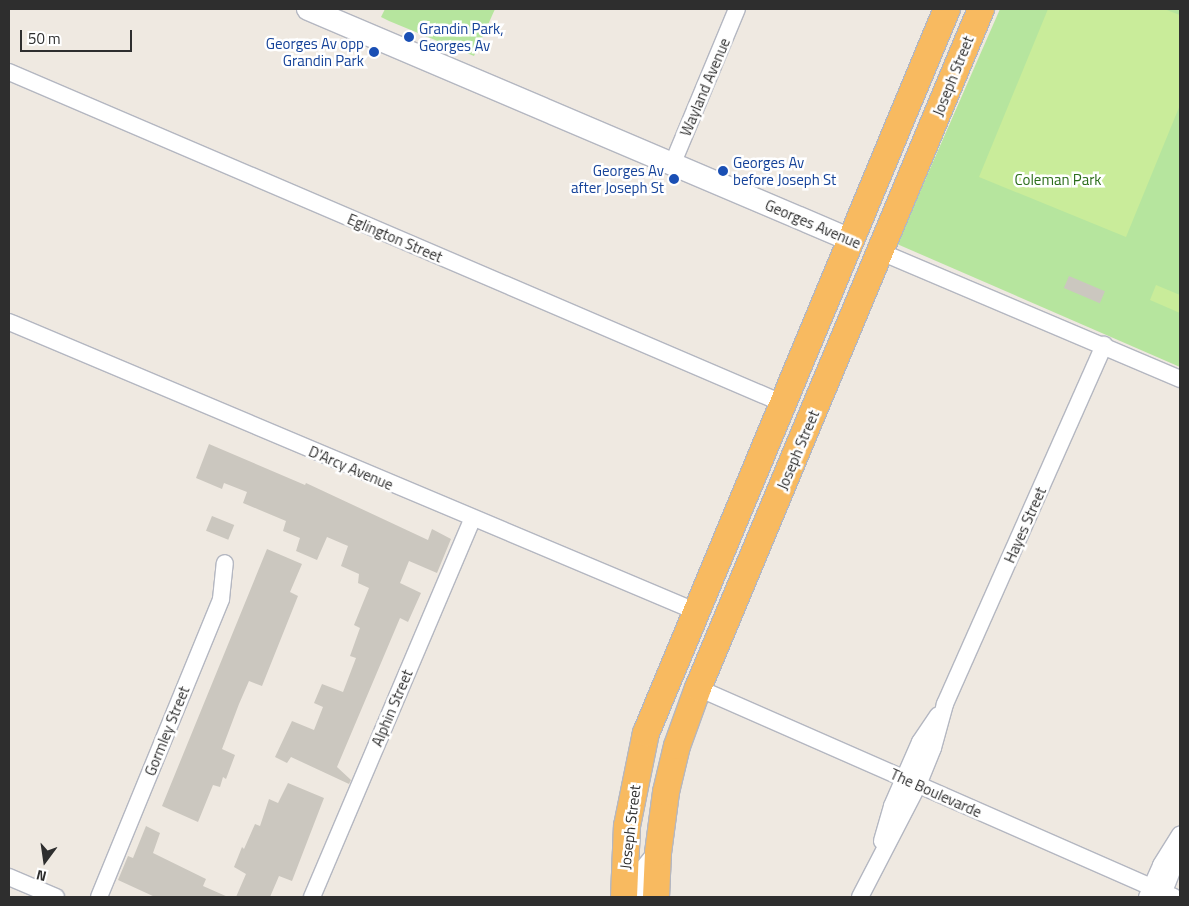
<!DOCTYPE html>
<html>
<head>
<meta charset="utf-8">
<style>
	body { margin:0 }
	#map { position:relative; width:1189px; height:906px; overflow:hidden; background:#efe9e1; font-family:"Titillium Web",sans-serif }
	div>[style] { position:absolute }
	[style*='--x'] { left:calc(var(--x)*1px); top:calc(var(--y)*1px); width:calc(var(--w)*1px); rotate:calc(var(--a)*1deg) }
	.green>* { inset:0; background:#b6e59e }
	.pitch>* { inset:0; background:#c9ec9a }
	.building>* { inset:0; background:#cbc7bf; transform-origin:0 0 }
	.roads { filter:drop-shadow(1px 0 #b4b7c1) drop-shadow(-1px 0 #b4b7c1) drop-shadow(0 1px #b4b7c1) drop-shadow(0 -1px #b4b7c1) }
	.minor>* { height:16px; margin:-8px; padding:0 8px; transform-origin:8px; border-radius:8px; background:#fff }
	.tertiary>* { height:20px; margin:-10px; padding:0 10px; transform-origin:10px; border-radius:10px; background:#fff }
	.secondary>* { height:22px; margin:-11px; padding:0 11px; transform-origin:11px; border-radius:11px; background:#fff }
	.trunk>* { height:26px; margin:-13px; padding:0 13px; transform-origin:13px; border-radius:13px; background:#f8ba60 }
	.dots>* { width:14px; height:14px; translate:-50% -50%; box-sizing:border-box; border:2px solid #fff; border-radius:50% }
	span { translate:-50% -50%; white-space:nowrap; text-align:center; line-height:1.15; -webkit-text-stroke:5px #fff; paint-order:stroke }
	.transit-label { font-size:15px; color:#164399 }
	.left { translate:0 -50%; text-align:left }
	.right { translate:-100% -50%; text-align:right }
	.street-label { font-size:15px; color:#2e2e2e }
	.park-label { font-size:15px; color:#2c6e1b }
	.frame { position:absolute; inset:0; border:10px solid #2e2e2e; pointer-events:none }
	.north { position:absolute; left:20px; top:836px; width:50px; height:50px; -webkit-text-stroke:4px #fff; paint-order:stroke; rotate:194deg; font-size:14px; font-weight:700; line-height:20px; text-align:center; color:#2e2e2e }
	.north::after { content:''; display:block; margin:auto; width:18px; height:22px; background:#2e2e2e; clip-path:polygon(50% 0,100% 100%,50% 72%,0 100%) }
	.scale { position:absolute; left:20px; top:30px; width:112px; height:22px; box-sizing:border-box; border:2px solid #2e2e2e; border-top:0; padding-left:6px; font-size:15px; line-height:18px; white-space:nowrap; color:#2e2e2e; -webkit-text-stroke:4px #fff; paint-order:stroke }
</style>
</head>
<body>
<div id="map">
	<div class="green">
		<div style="clip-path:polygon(385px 9px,495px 9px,474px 56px,389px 21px,381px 17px)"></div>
		<div style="clip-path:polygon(1000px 9px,1180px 9px,1180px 367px,897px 244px)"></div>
	</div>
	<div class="pitch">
		<div style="clip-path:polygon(1048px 9px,1164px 9px,1180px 15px,1180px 105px,1126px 237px,979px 177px)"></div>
		<div style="clip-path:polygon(1156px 285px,1180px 295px,1180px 313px,1150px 300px)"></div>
	</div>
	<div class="building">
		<div style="left:1069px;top:276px;width:39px;height:13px;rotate:23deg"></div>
		<div style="clip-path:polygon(209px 444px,305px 485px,306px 483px,428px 540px,432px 529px,451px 539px,437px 573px,409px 561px,400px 583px,421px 593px,408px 622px,400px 618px,337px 767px,351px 780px,349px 784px,291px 757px,287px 763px,275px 757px,292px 721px,314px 730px,323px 707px,314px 703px,322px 684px,343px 692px,356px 658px,350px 656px,360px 628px,354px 625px,369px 588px,358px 583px,359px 574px,341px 566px,348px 546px,327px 537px,317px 560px,296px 551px,300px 538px,283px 531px,286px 521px,243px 503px,247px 492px,224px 483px,222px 489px,196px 478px)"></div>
		<div style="left:212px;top:516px;width:24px;height:16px;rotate:22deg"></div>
		<div style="clip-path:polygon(267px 549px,302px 564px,290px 592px,298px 596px,262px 686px,249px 681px,239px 704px,222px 749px,235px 755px,226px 779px,223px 777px,220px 787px,213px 785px,198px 822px,162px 806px)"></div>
		<div style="clip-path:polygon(288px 783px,324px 798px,292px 881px,279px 876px,270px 897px,236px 897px,246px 874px,234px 867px,242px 847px,244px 849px,255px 824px,260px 826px,269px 799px,278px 803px)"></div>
		<div style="clip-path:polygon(146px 826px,160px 833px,153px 853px,206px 879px,203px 886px,228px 897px,155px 897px,118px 880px,128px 856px,133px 858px)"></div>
	</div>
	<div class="roads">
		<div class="minor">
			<div style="--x:9;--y:72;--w:841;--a:23.18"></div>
			<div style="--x:672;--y:165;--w:169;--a:-67.4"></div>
			<div style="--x:881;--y:252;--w:325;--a:23"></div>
			<div style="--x:9;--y:322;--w:744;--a:22.84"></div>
			<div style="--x:698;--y:688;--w:520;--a:23.71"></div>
			<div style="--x:882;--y:841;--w:36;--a:-74"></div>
			<div style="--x:892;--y:806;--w:70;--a:-66.4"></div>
			<div style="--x:920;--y:742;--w:32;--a:-56"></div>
			<div style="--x:9;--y:877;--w:51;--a:23.1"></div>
			<div style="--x:99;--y:897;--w:322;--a:-67.7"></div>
			<div style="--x:221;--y:599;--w:36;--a:-84"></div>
			<div style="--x:312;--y:897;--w:410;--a:-67"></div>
			<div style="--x:860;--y:897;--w:126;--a:-62.6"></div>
			<div style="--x:918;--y:785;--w:40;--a:-68"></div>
			<div style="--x:933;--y:748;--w:46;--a:-74.7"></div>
			<div style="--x:945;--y:704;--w:393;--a:-66.1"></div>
			<div style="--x:1147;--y:897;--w:35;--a:-66"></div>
			<div style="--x:1161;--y:865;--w:36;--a:-58"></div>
			<div style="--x:1162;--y:897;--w:50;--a:-69"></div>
		</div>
		<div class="tertiary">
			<div style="--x:641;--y:897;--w:28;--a:-82"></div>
			<div style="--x:645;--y:869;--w:21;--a:-51"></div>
		</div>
		<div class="secondary">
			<div style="--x:308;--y:9;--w:590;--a:23.05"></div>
		</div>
		<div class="trunk">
			<div style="--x:624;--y:897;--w:71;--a:-87.6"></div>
			<div style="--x:627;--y:826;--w:95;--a:-78.5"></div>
			<div style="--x:646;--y:733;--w:784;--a:-67.43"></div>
			<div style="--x:656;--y:897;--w:44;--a:-87.4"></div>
			<div style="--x:658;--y:853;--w:62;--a:-82.5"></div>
			<div style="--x:666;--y:792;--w:47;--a:-76.6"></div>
			<div style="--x:677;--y:746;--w:62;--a:-70.1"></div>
			<div style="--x:698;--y:688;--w:736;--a:-67.37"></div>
		</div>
	</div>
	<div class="dots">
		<div style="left:409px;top:37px;background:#1a4fb4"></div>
		<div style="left:374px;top:52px;background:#1a4fb4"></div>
		<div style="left:723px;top:171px;background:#1a4fb4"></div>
		<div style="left:674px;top:179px;background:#1a4fb4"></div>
	</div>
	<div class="transit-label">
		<span class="left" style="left:419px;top:37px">Grandin Park,<br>Georges Av</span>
		<span class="right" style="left:364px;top:52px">Georges Av opp<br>Grandin Park</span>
		<span class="left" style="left:733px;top:171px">Georges Av<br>before Joseph St</span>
		<span class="right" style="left:664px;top:179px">Georges Av<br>after Joseph St</span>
	</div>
	<div class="street-label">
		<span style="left:953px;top:76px;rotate:-68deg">Joseph Street</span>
		<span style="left:705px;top:87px;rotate:-67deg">Wayland Avenue</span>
		<span style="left:813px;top:224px;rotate:23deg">Georges Avenue</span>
		<span style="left:395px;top:238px;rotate:23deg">Eglington Street</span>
		<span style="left:798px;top:450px;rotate:-67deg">Joseph Street</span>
		<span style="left:351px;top:468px;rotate:23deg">D'Arcy Avenue</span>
		<span style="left:1025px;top:525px;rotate:-66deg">Hayes Street</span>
		<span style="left:392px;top:708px;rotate:-67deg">Alphin Street</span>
		<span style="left:167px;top:731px;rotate:-68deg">Gormley Street</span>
		<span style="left:936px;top:793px;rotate:24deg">The Boulevarde</span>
		<span style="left:630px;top:827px;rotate:-83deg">Joseph Street</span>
	</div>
	<div class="park-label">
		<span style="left:1058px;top:180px">Coleman Park</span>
	</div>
	<div class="frame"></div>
	<div class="north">N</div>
	<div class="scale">50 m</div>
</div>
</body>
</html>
